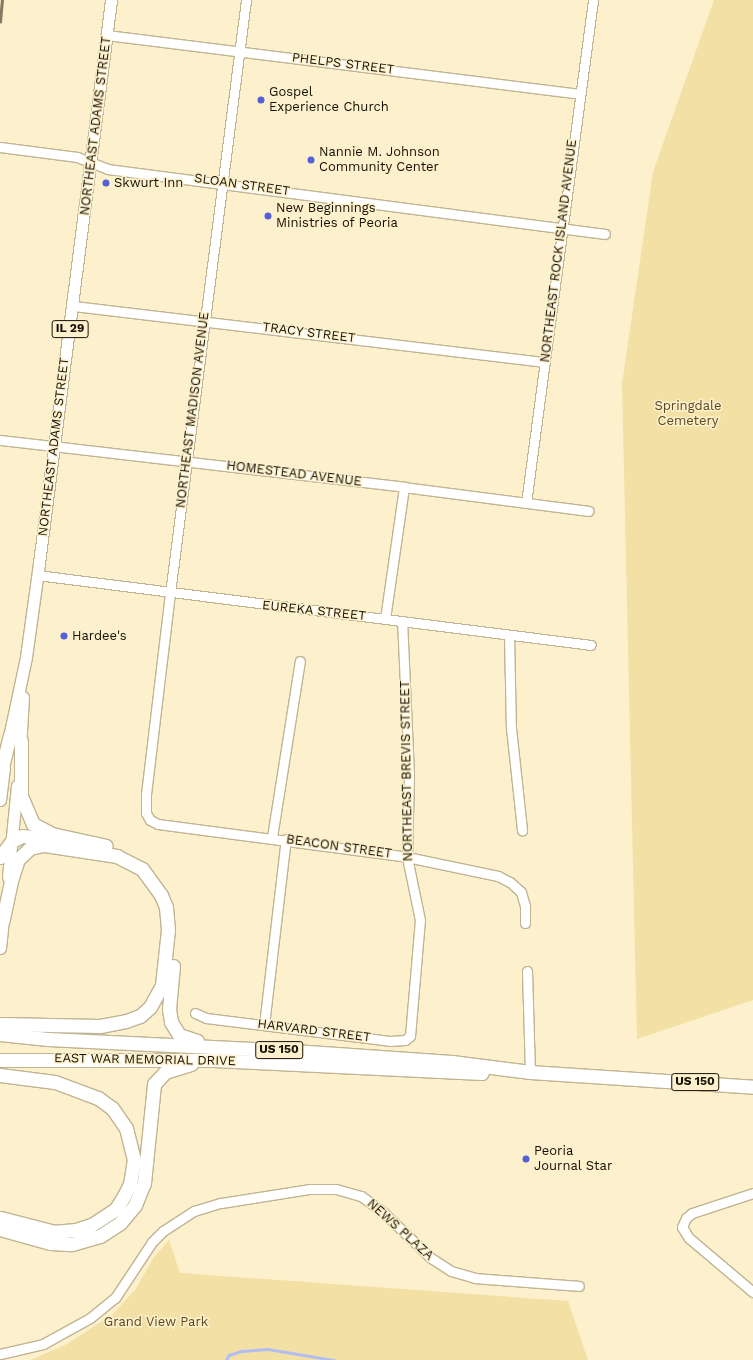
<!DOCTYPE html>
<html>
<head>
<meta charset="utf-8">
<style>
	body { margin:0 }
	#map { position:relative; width:753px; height:1360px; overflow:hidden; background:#fdf0cc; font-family:"Work Sans",sans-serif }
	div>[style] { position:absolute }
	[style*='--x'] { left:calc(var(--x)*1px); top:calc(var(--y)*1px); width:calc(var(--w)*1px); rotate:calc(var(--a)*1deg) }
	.green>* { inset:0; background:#f3e0a5 }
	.stream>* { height:2.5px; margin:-1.25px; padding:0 1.25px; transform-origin:1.25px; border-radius:1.25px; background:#b1bef2 }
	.roads { filter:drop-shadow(1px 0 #c0b492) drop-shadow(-1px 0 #c0b492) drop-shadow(0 1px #c0b492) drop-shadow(0 -1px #c0b492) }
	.minor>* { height:9px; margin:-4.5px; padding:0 4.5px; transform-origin:4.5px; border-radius:4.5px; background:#fff }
	.major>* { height:11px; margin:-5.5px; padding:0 5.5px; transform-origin:5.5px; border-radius:5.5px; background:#fff }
	.highway>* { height:13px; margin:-6.5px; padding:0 6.5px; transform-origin:6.5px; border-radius:6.5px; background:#fff }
	.rail>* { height:2.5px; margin:-1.25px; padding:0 1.25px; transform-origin:1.25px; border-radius:1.25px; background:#827a62 }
	.dots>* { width:11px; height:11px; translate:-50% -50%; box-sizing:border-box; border:2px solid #fdf0cc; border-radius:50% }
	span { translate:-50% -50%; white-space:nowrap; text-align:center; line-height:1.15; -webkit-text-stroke:3px #fdf0cc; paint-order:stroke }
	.shield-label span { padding:1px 3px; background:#fdf0cc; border:1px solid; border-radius:3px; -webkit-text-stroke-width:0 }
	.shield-label { font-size:12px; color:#151105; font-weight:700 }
	.street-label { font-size:13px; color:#151105 }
	.poi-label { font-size:13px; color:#151105 }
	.left { translate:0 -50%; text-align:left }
	.park-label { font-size:13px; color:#594b21 }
</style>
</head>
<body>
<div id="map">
	<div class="green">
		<div style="clip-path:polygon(714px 0,753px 0,753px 1000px,637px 1039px,622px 384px,653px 172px)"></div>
		<div style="clip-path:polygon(169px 1240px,180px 1273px,568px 1301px,588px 1360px,30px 1360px,65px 1345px,112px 1315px,135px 1290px,154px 1257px)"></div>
	</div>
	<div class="stream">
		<div style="--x:226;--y:1360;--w:6;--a:-59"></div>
		<div style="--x:229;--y:1355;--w:13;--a:-18"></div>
		<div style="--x:241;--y:1351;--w:27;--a:-4"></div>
		<div style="--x:268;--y:1349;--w:67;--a:9.5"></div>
	</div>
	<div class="roads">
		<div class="minor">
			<div style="--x:246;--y:0;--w:598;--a:97.3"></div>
			<div style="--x:170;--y:593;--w:202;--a:96.8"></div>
			<div style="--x:146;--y:794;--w:19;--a:90"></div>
			<div style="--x:146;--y:813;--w:8;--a:60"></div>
			<div style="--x:150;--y:820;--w:9;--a:27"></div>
			<div style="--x:158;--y:824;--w:251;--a:7.5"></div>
			<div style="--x:407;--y:857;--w:93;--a:11.8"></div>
			<div style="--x:498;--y:876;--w:13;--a:27"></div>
			<div style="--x:510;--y:882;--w:15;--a:42"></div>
			<div style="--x:521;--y:892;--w:15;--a:74"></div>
			<div style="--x:525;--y:906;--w:17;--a:90"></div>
			<div style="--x:107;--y:35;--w:476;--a:7.1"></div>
			<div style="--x:0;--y:147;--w:78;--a:7.4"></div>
			<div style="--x:77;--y:157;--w:33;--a:21"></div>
			<div style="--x:108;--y:169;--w:501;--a:7.45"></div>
			<div style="--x:74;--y:306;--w:474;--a:6.8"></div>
			<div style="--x:0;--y:440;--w:407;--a:6.6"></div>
			<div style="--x:404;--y:487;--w:186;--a:7.4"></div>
			<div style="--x:526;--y:503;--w:507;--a:-82.41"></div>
			<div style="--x:37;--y:575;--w:558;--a:7.2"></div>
			<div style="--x:385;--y:619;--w:133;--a:-81.8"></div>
			<div style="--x:509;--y:635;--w:93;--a:88.8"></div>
			<div style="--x:511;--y:728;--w:103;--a:83.8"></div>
			<div style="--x:272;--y:837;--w:178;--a:-81"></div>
			<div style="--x:527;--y:971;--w:101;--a:88.3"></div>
			<div style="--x:195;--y:1013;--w:12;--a:24"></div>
			<div style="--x:206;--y:1018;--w:185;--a:7.1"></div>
			<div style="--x:390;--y:1041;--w:15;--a:-4"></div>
			<div style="--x:405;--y:1040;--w:6;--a:-39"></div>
			<div style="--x:410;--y:1036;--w:116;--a:-85.1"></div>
			<div style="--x:420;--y:920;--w:64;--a:-101.7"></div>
			<div style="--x:407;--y:857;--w:83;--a:-88.6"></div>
			<div style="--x:409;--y:774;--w:153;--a:-92.6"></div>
			<div style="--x:264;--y:1025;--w:187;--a:-83.3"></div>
			<div style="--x:753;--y:1193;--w:64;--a:161.8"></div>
			<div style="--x:692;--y:1213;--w:8;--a:140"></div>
			<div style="--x:686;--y:1218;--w:10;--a:114"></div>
			<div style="--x:682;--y:1227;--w:13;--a:58"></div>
			<div style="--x:689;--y:1238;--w:84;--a:40.2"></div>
			<div style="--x:0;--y:1354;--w:44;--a:-13.1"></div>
			<div style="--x:43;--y:1344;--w:54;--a:-29"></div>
			<div style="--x:90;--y:1318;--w:32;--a:-39"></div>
			<div style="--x:115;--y:1298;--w:67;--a:-56.5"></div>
			<div style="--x:152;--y:1242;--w:16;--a:-45"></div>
			<div style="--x:163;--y:1231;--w:37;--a:-33"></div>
			<div style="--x:194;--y:1211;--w:28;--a:-17"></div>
			<div style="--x:221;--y:1203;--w:89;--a:-9"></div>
			<div style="--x:309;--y:1189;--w:27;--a:0"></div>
			<div style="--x:336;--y:1189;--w:26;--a:16"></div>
			<div style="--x:361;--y:1196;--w:29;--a:36"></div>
			<div style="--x:384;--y:1213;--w:65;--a:43.8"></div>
			<div style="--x:431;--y:1258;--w:24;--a:33"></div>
			<div style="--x:451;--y:1271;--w:25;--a:16"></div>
			<div style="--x:475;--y:1278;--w:104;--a:4.4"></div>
		</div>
		<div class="major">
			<div style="--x:8;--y:742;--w:87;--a:-78"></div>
			<div style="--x:26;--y:657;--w:95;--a:-82.1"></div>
			<div style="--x:39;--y:563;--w:568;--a:-82.71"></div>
			<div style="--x:20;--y:748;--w:51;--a:-86.6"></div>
			<div style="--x:0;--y:800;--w:33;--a:-83"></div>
			<div style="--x:8;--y:877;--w:92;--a:-84.4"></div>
			<div style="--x:0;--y:948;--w:36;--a:-84"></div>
		</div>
		<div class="highway">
			<div style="--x:21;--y:741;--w:55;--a:90"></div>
			<div style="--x:21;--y:796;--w:30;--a:67"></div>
			<div style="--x:33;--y:824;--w:21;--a:28"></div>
			<div style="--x:52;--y:834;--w:55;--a:12.5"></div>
			<div style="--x:0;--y:775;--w:41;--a:-76"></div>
			<div style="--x:0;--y:857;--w:20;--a:-53"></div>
			<div style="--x:12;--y:841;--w:11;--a:-27"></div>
			<div style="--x:22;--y:836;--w:34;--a:5"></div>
			<div style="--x:173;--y:966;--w:43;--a:95.3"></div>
			<div style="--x:169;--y:1009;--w:13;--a:81"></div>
			<div style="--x:171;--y:1022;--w:15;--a:58"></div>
			<div style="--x:179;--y:1035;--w:19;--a:18"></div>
			<div style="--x:0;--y:1024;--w:100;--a:1.1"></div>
			<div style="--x:100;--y:1026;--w:26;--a:-11"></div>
			<div style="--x:126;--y:1021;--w:15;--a:-20"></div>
			<div style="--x:140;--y:1016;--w:13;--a:-42"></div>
			<div style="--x:150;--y:1007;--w:25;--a:-61"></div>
			<div style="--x:162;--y:985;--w:55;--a:-83.8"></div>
			<div style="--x:168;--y:930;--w:23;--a:-95"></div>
			<div style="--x:166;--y:907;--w:13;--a:-113"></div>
			<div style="--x:161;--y:895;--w:32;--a:-126"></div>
			<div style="--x:142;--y:869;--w:28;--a:-153"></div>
			<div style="--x:117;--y:856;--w:75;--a:-171.5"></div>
			<div style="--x:43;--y:845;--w:13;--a:167"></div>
			<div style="--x:30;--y:848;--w:16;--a:137"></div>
			<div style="--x:18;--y:859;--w:23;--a:108"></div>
			<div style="--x:11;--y:881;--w:40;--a:102"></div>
			<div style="--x:0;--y:1034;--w:48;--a:5.9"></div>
			<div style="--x:48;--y:1039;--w:246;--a:2.8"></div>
			<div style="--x:294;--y:1051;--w:158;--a:4"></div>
			<div style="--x:452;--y:1062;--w:79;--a:7.3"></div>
			<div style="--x:530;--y:1072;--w:224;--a:3.8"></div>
			<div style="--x:0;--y:1060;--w:214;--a:0"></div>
			<div style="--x:214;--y:1060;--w:268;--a:2.8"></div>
			<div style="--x:0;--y:1075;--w:55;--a:7.3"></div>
			<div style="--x:55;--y:1082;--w:46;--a:20.4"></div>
			<div style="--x:98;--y:1098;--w:17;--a:36"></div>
			<div style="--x:112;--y:1108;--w:24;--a:55"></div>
			<div style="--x:126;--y:1128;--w:32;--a:76"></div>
			<div style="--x:134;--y:1159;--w:25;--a:99"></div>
			<div style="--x:130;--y:1184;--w:13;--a:117"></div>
			<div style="--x:124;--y:1196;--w:15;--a:122"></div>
			<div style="--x:116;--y:1209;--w:30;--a:147"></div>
			<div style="--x:91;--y:1225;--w:16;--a:162"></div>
			<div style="--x:76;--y:1230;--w:21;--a:175"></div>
			<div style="--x:55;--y:1232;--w:57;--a:-165.7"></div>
			<div style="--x:0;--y:1229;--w:52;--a:15.6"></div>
			<div style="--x:50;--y:1243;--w:22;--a:3"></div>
			<div style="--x:72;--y:1244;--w:29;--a:-16"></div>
			<div style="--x:100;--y:1236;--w:24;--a:-33"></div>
			<div style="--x:120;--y:1223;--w:23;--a:-50"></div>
			<div style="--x:135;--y:1205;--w:24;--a:-68"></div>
			<div style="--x:144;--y:1183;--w:100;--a:-84.2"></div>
			<div style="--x:154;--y:1084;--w:16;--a:-47"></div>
			<div style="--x:165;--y:1072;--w:27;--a:-17"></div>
		</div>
	</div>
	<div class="rail">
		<div style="--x:0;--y:22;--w:22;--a:-85"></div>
	</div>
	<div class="dots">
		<div style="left:261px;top:100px;background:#5360d7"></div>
		<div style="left:311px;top:160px;background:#5360d7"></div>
		<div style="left:106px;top:183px;background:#5360d7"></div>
		<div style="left:268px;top:216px;background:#5360d7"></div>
		<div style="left:64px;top:636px;background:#5360d7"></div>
		<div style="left:526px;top:1159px;background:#5360d7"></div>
	</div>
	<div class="shield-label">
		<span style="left:70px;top:329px">IL 29</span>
		<span style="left:279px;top:1050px">US 150</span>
		<span style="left:695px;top:1082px">US 150</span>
	</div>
	<div class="street-label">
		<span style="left:343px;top:64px;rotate:7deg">PHELPS STREET</span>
		<span style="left:96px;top:126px;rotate:-83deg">NORTHEAST ADAMS STREET</span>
		<span style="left:242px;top:185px;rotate:8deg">SLOAN STREET</span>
		<span style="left:559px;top:251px;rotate:-83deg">NORTHEAST ROCK ISLAND AVENUE</span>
		<span style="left:309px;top:333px;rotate:7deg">TRACY STREET</span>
		<span style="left:193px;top:410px;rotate:-83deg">NORTHEAST MADISON AVENUE</span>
		<span style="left:54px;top:447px;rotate:-83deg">NORTHEAST ADAMS STREET</span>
		<span style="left:294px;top:474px;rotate:7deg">HOMESTEAD AVENUE</span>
		<span style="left:314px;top:611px;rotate:6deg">EUREKA STREET</span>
		<span style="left:407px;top:771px;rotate:-91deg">NORTHEAST BREVIS STREET</span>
		<span style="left:339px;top:847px;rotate:8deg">BEACON STREET</span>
		<span style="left:314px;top:1031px;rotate:7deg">HARVARD STREET</span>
		<span style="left:145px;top:1060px;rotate:1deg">EAST WAR MEMORIAL DRIVE</span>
		<span style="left:400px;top:1230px;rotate:42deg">NEWS PLAZA</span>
	</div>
	<div class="poi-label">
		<span class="left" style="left:269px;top:100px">Gospel<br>Experience Church</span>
		<span class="left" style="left:319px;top:160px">Nannie M. Johnson<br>Community Center</span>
		<span class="left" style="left:114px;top:183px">Skwurt Inn</span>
		<span class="left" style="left:276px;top:216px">New Beginnings<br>Ministries of Peoria</span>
		<span class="left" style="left:72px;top:636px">Hardee's</span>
		<span class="left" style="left:534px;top:1159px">Peoria<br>Journal Star</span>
	</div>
	<div class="park-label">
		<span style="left:688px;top:414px">Springdale<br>Cemetery</span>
		<span style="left:156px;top:1322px">Grand View Park</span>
	</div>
</div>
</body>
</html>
